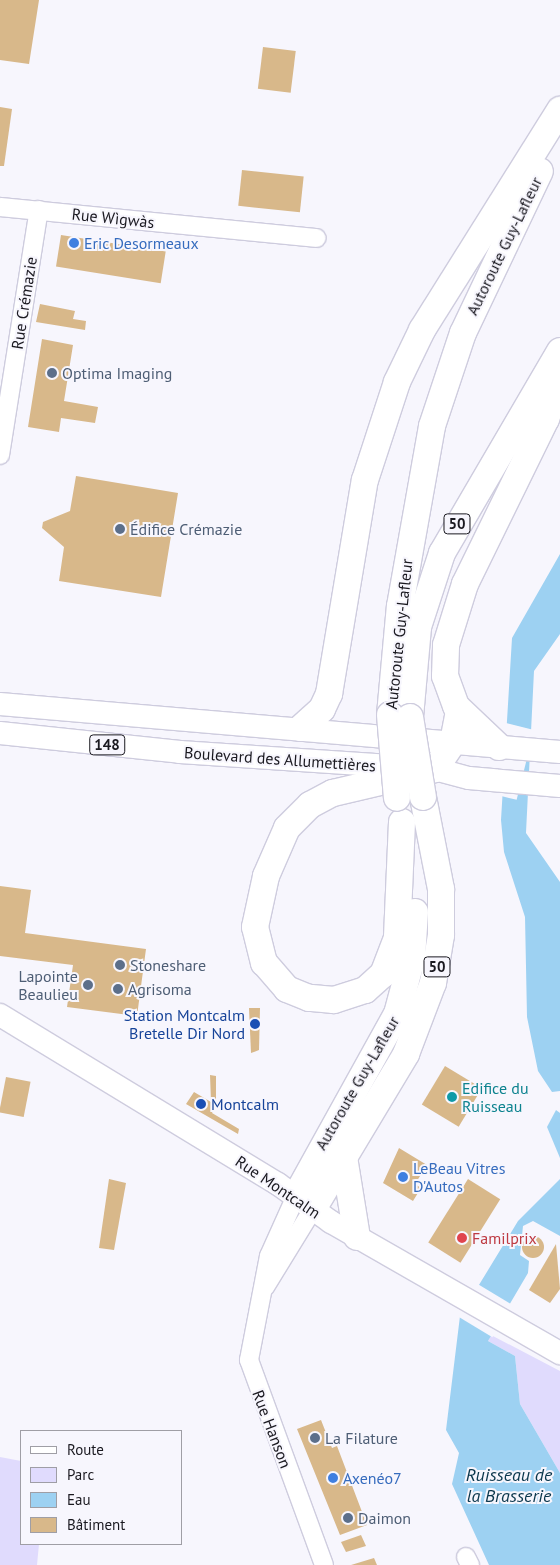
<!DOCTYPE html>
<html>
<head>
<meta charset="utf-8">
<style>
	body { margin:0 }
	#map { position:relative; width:560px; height:1565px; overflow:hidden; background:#f7f6fd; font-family:"PT Sans",sans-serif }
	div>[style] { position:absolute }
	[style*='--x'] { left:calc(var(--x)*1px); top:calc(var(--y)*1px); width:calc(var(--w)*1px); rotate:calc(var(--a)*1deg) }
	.green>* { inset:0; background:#e0dbfd }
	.water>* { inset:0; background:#9dd1f2 }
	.pier>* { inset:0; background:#f7f6fd; transform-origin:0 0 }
	.building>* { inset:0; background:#d8b88a; transform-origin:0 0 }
	.round { border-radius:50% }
	.roads { filter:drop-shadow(1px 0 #ceccde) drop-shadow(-1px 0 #ceccde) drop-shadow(0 1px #ceccde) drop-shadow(0 -1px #ceccde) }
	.minor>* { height:18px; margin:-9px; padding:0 9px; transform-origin:9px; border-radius:9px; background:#fff }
	.major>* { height:22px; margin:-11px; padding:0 11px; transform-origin:11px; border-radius:11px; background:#fff }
	.highway>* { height:26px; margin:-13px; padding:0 13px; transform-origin:13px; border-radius:13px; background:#fff }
	.bridges { filter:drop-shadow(1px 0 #ceccde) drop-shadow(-1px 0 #ceccde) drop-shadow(0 1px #ceccde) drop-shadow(0 -1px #ceccde) }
	.highway-bridge>* { height:26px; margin:-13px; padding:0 13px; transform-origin:13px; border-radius:13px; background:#fff }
	.dots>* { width:14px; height:14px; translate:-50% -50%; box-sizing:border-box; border:2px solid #f7f6fd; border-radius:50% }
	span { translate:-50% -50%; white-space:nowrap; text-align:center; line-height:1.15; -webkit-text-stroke:4px #f7f6fd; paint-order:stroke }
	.shield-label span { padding:1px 4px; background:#f7f6fd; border:1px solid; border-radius:4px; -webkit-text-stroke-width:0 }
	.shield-label { font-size:15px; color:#1a1920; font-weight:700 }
	.street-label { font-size:16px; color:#1a1920 }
	.shop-label { font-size:16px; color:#366cbe }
	.left { translate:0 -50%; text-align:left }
	.service-label { font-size:16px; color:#4e5e75 }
	.right { translate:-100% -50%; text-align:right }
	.transit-label { font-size:16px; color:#164399 }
	.culture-label { font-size:16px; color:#0d838f }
	.health-label { font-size:16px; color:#be3a42 }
	.water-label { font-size:18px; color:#0b374d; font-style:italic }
	.legend { position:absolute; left:20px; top:1430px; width:162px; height:115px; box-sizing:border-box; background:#f7f6fd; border:1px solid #9f9ea5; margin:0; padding:6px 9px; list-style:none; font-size:15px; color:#1a1920 }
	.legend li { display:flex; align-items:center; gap:10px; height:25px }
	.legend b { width:25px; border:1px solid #9f9ea5 }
</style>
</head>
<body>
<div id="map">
	<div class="green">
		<div style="clip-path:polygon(491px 1335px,560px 1371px,560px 1473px,520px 1404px,515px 1356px,488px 1341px)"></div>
		<div style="clip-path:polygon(0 1457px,21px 1461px,21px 1544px,39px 1544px,37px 1565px,0 1565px)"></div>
	</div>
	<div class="water">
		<div style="clip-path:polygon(560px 554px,560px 634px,534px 671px,526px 833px,560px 882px,560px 1091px,552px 1092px,538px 1071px,527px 1017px,525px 917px,504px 852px,501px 820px,512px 638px)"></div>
		<div style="clip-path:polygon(556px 1110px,560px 1113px,560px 1158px,547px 1127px)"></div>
		<div style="clip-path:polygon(560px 1179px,560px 1236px,533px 1221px,523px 1226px,520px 1255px,529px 1261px,528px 1273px,488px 1341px,515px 1356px,520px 1404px,560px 1473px,560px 1565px,489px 1565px,452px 1484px,459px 1453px,446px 1430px,460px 1316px,518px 1221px)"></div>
	</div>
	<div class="pier">
		<div style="left:502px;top:722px;width:33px;height:72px;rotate:14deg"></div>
		<div style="left:476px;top:1283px;width:42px;height:38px;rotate:31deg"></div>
	</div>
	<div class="building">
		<div style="clip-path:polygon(0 0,39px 0,29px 64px,0 60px)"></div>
		<div style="left:263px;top:47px;width:33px;height:42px;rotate:7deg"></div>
		<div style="clip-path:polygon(0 107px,12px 109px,4px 166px,0 166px)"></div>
		<div style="left:242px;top:170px;width:62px;height:36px;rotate:6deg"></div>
		<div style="left:61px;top:235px;width:106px;height:32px;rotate:9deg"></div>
		<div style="clip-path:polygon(40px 304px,75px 311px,73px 319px,86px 321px,85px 330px,36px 322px)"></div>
		<div style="clip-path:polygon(42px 339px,73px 345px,64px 401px,98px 407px,95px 423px,61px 418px,59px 432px,28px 427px)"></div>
		<div style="clip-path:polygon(76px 476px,178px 493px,161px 597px,59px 581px,64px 547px,42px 528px,43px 522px,70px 511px)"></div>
		<div style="clip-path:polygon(0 886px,31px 890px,25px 933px,146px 949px,137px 1016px,67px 1007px,73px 965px,0 956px)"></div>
		<div style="clip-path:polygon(249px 1008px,260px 1008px,259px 1050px,251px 1053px)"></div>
		<div style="left:445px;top:1066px;width:43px;height:45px;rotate:31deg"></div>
		<div style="clip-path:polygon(210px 1075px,216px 1076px,216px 1105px,212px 1113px,239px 1129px,238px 1134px,186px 1104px,194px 1092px,211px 1102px)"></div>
		<div style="left:6px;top:1077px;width:25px;height:36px;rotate:11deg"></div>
		<div style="clip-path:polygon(399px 1148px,427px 1165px,415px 1184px,421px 1188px,413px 1201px,383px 1183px)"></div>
		<div style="clip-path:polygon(109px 1179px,126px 1183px,114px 1250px,99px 1248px)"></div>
		<div style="left:468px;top:1179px;width:38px;height:75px;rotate:32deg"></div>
		<div class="round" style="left:522px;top:1236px;width:22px;height:22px"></div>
		<div style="clip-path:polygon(556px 1244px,560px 1289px,550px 1303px,529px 1290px)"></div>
		<div style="clip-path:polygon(321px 1420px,332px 1448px,337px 1446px,367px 1525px,340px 1535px,297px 1429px)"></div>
		<div style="clip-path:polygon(361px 1535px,366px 1546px,346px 1552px,341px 1542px)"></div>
		<div style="clip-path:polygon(374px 1558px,377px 1565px,351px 1565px)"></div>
	</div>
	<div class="roads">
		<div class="minor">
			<div style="--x:0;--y:207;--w:318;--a:5.6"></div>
			<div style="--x:0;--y:455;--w:248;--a:-81"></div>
			<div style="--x:296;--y:1196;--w:66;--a:114.2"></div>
			<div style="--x:269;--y:1256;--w:106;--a:100.9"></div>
			<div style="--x:249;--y:1360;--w:218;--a:69.9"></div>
			<div style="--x:265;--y:1287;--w:92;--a:-58.4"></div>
			<div style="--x:466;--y:1557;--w:9;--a:63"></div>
		</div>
		<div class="major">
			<div style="--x:0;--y:704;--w:562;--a:4.9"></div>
			<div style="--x:0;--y:733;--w:181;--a:6"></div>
			<div style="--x:180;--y:752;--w:256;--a:3.8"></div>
			<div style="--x:435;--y:769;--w:35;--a:15"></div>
			<div style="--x:469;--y:778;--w:91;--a:5"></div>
			<div style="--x:0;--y:1015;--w:325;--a:31.3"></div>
			<div style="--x:278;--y:1184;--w:65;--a:35.6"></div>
			<div style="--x:331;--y:1222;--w:264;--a:29.8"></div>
		</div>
		<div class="highway">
			<div style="--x:390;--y:715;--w:109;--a:-84.8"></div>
			<div style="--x:400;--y:606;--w:183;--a:-79.9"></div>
			<div style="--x:432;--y:426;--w:98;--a:-71.6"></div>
			<div style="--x:463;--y:333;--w:179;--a:-64.6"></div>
			<div style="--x:410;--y:717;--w:90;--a:-84.9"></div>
			<div style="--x:418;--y:627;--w:78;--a:-72"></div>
			<div style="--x:442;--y:553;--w:234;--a:-59.7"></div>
			<div style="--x:301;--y:728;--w:28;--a:-42"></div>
			<div style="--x:322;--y:709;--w:17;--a:-65"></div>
			<div style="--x:329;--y:694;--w:217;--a:-80.5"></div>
			<div style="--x:365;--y:480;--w:103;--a:-71.9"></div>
			<div style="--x:397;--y:382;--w:58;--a:-64.3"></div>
			<div style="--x:422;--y:330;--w:260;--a:-57.9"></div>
			<div style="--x:499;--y:747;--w:59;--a:-136.4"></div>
			<div style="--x:456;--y:706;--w:32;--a:-110"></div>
			<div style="--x:445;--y:676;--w:31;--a:-88"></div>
			<div style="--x:446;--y:645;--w:64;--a:-72.7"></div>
			<div style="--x:465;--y:584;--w:184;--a:-63.9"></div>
			<div style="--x:546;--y:419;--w:43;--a:-71.1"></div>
			<div style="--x:402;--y:822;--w:116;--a:92.5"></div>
			<div style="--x:397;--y:938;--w:39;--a:111"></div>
			<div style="--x:383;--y:974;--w:24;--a:138"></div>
			<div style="--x:365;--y:990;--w:33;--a:162"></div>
			<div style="--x:334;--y:1000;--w:25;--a:-175"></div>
			<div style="--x:309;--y:998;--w:24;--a:-158"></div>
			<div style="--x:287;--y:989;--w:35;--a:-131"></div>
			<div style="--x:264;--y:963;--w:37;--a:-104"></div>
			<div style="--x:255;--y:927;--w:52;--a:-77.8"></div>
			<div style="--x:266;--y:876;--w:52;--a:-66.4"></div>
			<div style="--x:287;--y:828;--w:33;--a:-45"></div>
			<div style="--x:310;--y:805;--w:26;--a:-28"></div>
			<div style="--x:333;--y:793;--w:105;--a:-13.2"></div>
			<div style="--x:435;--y:769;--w:32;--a:-56"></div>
			<div style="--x:453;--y:742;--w:32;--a:-79"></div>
			<div style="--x:344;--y:1157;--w:81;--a:80.8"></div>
			<div style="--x:296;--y:1196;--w:208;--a:-61"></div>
			<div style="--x:397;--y:1014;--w:58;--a:-75"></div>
			<div style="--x:412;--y:958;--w:46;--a:-86.3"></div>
			<div style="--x:313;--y:1209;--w:181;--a:-59"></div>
			<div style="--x:406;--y:1054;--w:76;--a:-69.2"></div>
			<div style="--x:433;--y:983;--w:49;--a:-80.5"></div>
			<div style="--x:441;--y:935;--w:46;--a:-90"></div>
			<div style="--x:441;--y:889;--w:94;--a:-101.1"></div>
		</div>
	</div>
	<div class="bridges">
		<div class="highway-bridge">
			<div style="--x:390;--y:715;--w:83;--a:85.2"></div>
			<div style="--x:410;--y:717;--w:81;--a:80.8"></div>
		</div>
	</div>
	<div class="dots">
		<div style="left:74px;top:243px;background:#3f7fe0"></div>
		<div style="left:52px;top:373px;background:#5c6f8a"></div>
		<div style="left:120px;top:529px;background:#5c6f8a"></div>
		<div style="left:120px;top:965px;background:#5c6f8a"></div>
		<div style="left:88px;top:985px;background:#5c6f8a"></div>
		<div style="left:118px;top:989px;background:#5c6f8a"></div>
		<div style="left:255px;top:1024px;background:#1a4fb4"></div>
		<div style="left:452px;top:1097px;background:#0f9aa8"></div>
		<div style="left:201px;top:1104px;background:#1a4fb4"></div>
		<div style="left:403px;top:1177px;background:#3f7fe0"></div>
		<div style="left:462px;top:1238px;background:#e0444e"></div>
		<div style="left:315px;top:1438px;background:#5c6f8a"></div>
		<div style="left:333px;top:1478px;background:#3f7fe0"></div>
		<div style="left:348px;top:1518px;background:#5c6f8a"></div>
	</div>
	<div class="shield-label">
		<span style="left:457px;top:524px">50</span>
		<span style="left:107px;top:745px">148</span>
		<span style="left:437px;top:967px">50</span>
	</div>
	<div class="street-label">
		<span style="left:113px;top:218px;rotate:6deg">Rue Wìgwàs</span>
		<span style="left:504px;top:246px;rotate:-64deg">Autoroute Guy-Lafleur</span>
		<span style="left:24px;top:303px;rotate:-81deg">Rue Crémazie</span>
		<span style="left:399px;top:634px;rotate:-84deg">Autoroute Guy-Lafleur</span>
		<span style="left:280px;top:759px;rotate:4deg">Boulevard des Allumettières</span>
		<span style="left:357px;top:1083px;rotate:-60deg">Autoroute Guy-Lafleur</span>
		<span style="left:278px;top:1187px;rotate:34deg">Rue Montcalm</span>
		<span style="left:272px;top:1429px;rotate:69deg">Rue Hanson</span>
	</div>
	<div class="shop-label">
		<span class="left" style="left:84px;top:243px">Eric Desormeaux</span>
		<span class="left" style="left:413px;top:1177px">LeBeau Vitres<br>D'Autos</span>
		<span class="left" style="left:343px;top:1478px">Axenéo7</span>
	</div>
	<div class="service-label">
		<span class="left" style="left:62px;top:373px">Optima Imaging</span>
		<span class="left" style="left:130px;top:529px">Édifice Crémazie</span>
		<span class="left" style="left:130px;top:965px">Stoneshare</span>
		<span class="right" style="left:78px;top:985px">Lapointe<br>Beaulieu</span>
		<span class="left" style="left:128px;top:989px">Agrisoma</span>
		<span class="left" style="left:325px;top:1438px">La Filature</span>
		<span class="left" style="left:358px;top:1518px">Daimon</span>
	</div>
	<div class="transit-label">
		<span class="right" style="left:245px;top:1024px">Station Montcalm<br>Bretelle Dir Nord</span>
		<span class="left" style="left:211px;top:1104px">Montcalm</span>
	</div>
	<div class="culture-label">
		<span class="left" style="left:462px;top:1097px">Edifice du<br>Ruisseau</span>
	</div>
	<div class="health-label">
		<span class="left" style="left:472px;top:1238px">Familprix</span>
	</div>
	<div class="water-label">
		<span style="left:509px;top:1486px">Ruisseau de<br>la Brasserie</span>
	</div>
	<ul class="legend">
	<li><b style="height:6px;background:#fff"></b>Route</li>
	<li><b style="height:14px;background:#e0dbfd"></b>Parc</li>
	<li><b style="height:14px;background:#9dd1f2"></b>Eau</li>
	<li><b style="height:14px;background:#d8b88a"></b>Bâtiment</li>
	</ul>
</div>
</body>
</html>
